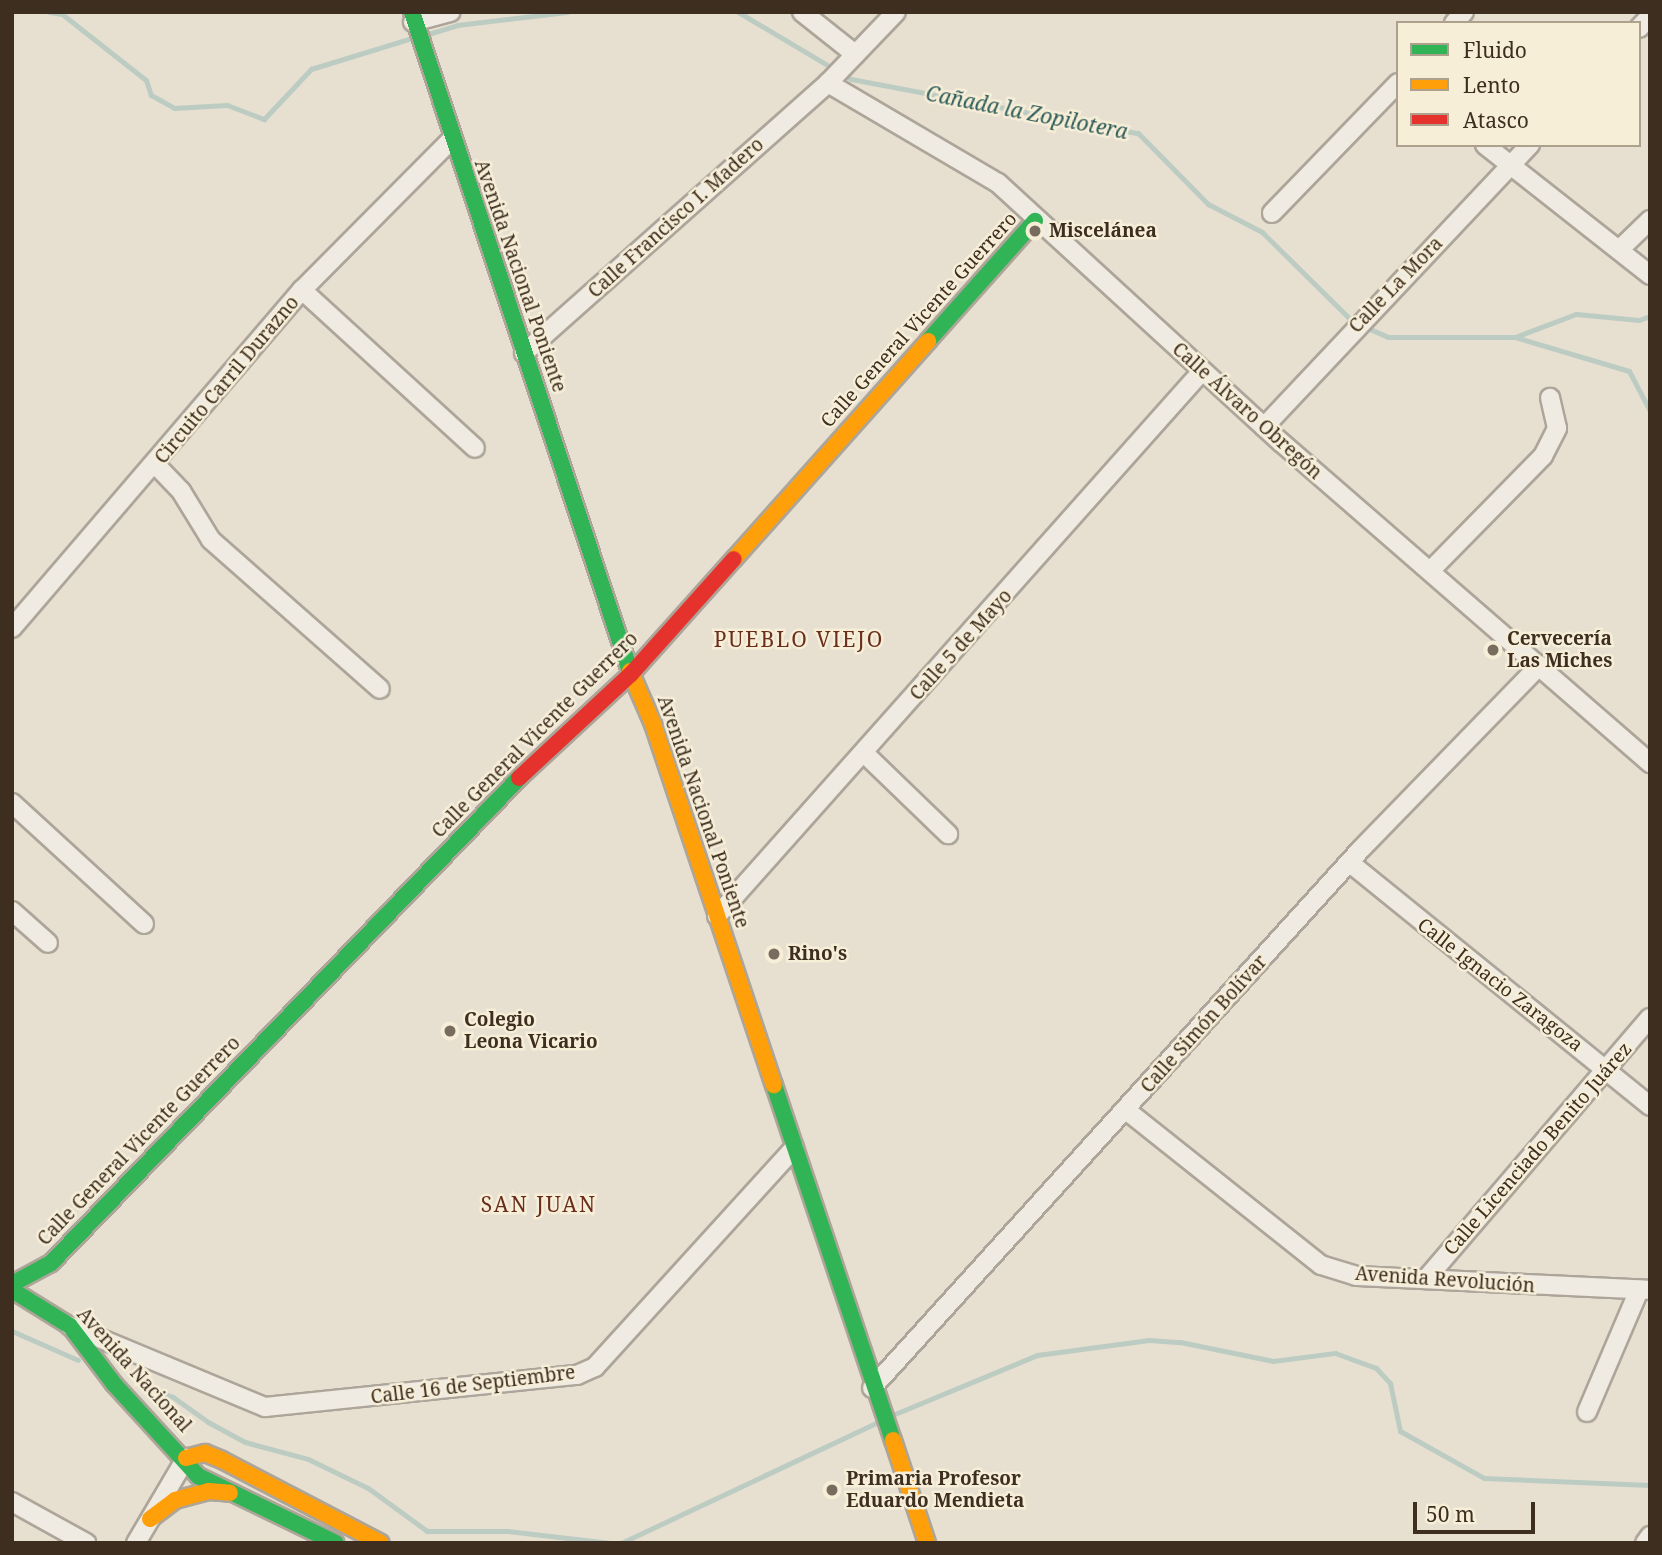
<!DOCTYPE html>
<html>
<head>
<meta charset="utf-8">
<style>
	body { margin:0 }
	#map { position:relative; width:1662px; height:1555px; overflow:hidden; background:#e7e0d1; font-family:"Noto Serif",serif }
	div>[style] { position:absolute }
	[style*='--x'] { left:calc(var(--x)*1px); top:calc(var(--y)*1px); width:calc(var(--w)*1px); rotate:calc(var(--a)*1deg) }
	.stream>* { height:5px; margin:-2.5px; padding:0 2.5px; transform-origin:2.5px; border-radius:2.5px; background:#bcccc2 }
	.roads { filter:drop-shadow(2px 0 #ada599) drop-shadow(-2px 0 #ada599) drop-shadow(0 2px #ada599) drop-shadow(0 -2px #ada599) }
	.street>* { height:18px; margin:-9px; padding:0 9px; transform-origin:9px; border-radius:9px; background:#efebe3 }
	.fast>* { height:16px; margin:-8px; padding:0 8px; transform-origin:8px; border-radius:8px; background:#30b455 }
	.slow>* { height:16px; margin:-8px; padding:0 8px; transform-origin:8px; border-radius:8px; background:#ff9f0a }
	.jam>* { height:16px; margin:-8px; padding:0 8px; transform-origin:8px; border-radius:8px; background:#e5322d }
	.dots>* { width:19px; height:19px; translate:-50% -50%; box-sizing:border-box; border:4px solid #f7eed8; border-radius:50% }
	span { translate:-50% -50%; white-space:nowrap; text-align:center; line-height:1.15; -webkit-text-stroke:5px #f7eed8; paint-order:stroke }
	.street-label { font-size:19px; color:#3d2e20 }
	.poi-label { font-size:19px; color:#3d2e20; font-weight:700 }
	.left { translate:0 -50%; text-align:left }
	.water-label { font-size:21px; color:#2f5d5a; font-style:italic }
	.neighbourhood-label { font-size:21px; color:#6b2e1e; letter-spacing:2px }
	.frame { position:absolute; inset:0; border:14px solid #3d2e20; pointer-events:none }
	.legend { position:absolute; left:1396px; top:21px; width:245px; height:126px; box-sizing:border-box; background:#f7eed8; border:2px solid #ada18e; margin:0; padding:9px 12px; list-style:none; font-size:21px; color:#3d2e20 }
	.legend li { display:flex; align-items:center; gap:14px; height:35px }
	.legend b { width:35px; border:2px solid #ada18e }
	.scale { position:absolute; left:1413px; top:1502px; width:122px; height:32px; box-sizing:border-box; border:4px solid #3d2e20; border-top:0; padding-left:9px; font-size:21px; line-height:24px; white-space:nowrap; color:#3d2e20; -webkit-text-stroke:5px #f7eed8; paint-order:stroke }
</style>
</head>
<body>
<div id="map">
	<div class="stream">
		<div style="--x:49;--y:12;--w:13;--a:9"></div>
		<div style="--x:62;--y:14;--w:107;--a:38.2"></div>
		<div style="--x:146;--y:80;--w:16;--a:72"></div>
		<div style="--x:151;--y:95;--w:26;--a:29"></div>
		<div style="--x:174;--y:108;--w:53;--a:-3.2"></div>
		<div style="--x:227;--y:105;--w:40;--a:21"></div>
		<div style="--x:264;--y:119;--w:69;--a:-46.8"></div>
		<div style="--x:311;--y:69;--w:106;--a:-17.1"></div>
		<div style="--x:738;--y:12;--w:131;--a:30.7"></div>
		<div style="--x:851;--y:79;--w:292;--a:10.7"></div>
		<div style="--x:1138;--y:133;--w:100;--a:45.4"></div>
		<div style="--x:1208;--y:204;--w:61;--a:27.4"></div>
		<div style="--x:1262;--y:232;--w:127;--a:44.7"></div>
		<div style="--x:1352;--y:321;--w:39;--a:24"></div>
		<div style="--x:1388;--y:337;--w:127;--a:0"></div>
		<div style="--x:1515;--y:337;--w:119;--a:16.6"></div>
		<div style="--x:1629;--y:371;--w:45;--a:62.3"></div>
		<div style="--x:425;--y:35;--w:34;--a:-17"></div>
		<div style="--x:457;--y:25;--w:111;--a:-6.7"></div>
		<div style="--x:1515;--y:337;--w:65;--a:-20.7"></div>
		<div style="--x:1576;--y:314;--w:63;--a:5.4"></div>
		<div style="--x:1639;--y:320;--w:12;--a:-20"></div>
		<div style="--x:12;--y:1331;--w:72;--a:23.7"></div>
		<div style="--x:152;--y:1389;--w:22;--a:21"></div>
		<div style="--x:173;--y:1397;--w:43;--a:35.5"></div>
		<div style="--x:208;--y:1422;--w:42;--a:28.4"></div>
		<div style="--x:245;--y:1442;--w:65;--a:15.1"></div>
		<div style="--x:308;--y:1459;--w:67;--a:25.8"></div>
		<div style="--x:368;--y:1488;--w:73;--a:36.1"></div>
		<div style="--x:427;--y:1531;--w:80;--a:0"></div>
		<div style="--x:507;--y:1531;--w:104;--a:6.6"></div>
		<div style="--x:890;--y:1416;--w:159;--a:-22.5"></div>
		<div style="--x:1037;--y:1355;--w:113;--a:-7.6"></div>
		<div style="--x:1149;--y:1340;--w:31;--a:4"></div>
		<div style="--x:1180;--y:1342;--w:95;--a:11.5"></div>
		<div style="--x:1273;--y:1361;--w:63;--a:-7.4"></div>
		<div style="--x:1335;--y:1353;--w:44;--a:20.1"></div>
		<div style="--x:1376;--y:1368;--w:21;--a:47"></div>
		<div style="--x:1390;--y:1383;--w:49;--a:78.2"></div>
		<div style="--x:1400;--y:1431;--w:96;--a:29.2"></div>
		<div style="--x:1484;--y:1478;--w:166;--a:2.4"></div>
		<div style="--x:621;--y:1543;--w:284;--a:-25.2"></div>
	</div>
	<div class="roads">
		<div class="street">
			<div style="--x:802;--y:12;--w:68;--a:38.4"></div>
			<div style="--x:413;--y:22;--w:39;--a:-15"></div>
			<div style="--x:1454;--y:23;--w:15;--a:-48"></div>
			<div style="--x:1639;--y:28;--w:16;--a:-47"></div>
			<div style="--x:828;--y:83;--w:197;--a:30.5"></div>
			<div style="--x:998;--y:183;--w:385;--a:42.5"></div>
			<div style="--x:1282;--y:443;--w:488;--a:41"></div>
			<div style="--x:1485;--y:145;--w:210;--a:38.2"></div>
			<div style="--x:1272;--y:213;--w:181;--a:-45.9"></div>
			<div style="--x:1620;--y:249;--w:42;--a:-44"></div>
			<div style="--x:302;--y:290;--w:234;--a:42.4"></div>
			<div style="--x:524;--y:353;--w:407;--a:-41.6"></div>
			<div style="--x:828;--y:83;--w:98;--a:-46.2"></div>
			<div style="--x:1264;--y:427;--w:388;--a:-46.7"></div>
			<div style="--x:156;--y:465;--w:36;--a:46"></div>
			<div style="--x:181;--y:491;--w:57;--a:58.5"></div>
			<div style="--x:211;--y:540;--w:225;--a:41.4"></div>
			<div style="--x:1431;--y:570;--w:160;--a:-45.5"></div>
			<div style="--x:1543;--y:456;--w:31;--a:-63"></div>
			<div style="--x:1557;--y:428;--w:31;--a:-103"></div>
			<div style="--x:12;--y:628;--w:445;--a:-49.4"></div>
			<div style="--x:302;--y:290;--w:211;--a:-45.2"></div>
			<div style="--x:864;--y:753;--w:117;--a:44"></div>
			<div style="--x:12;--y:803;--w:179;--a:42.5"></div>
			<div style="--x:1350;--y:863;--w:386;--a:39"></div>
			<div style="--x:12;--y:911;--w:48;--a:41.6"></div>
			<div style="--x:717;--y:916;--w:730;--a:-48.33"></div>
			<div style="--x:1126;--y:1110;--w:249;--a:38.5"></div>
			<div style="--x:1321;--y:1265;--w:37;--a:17"></div>
			<div style="--x:1356;--y:1276;--w:294;--a:2.7"></div>
			<div style="--x:1426;--y:1279;--w:344;--a:-49.4"></div>
			<div style="--x:70;--y:1326;--w:211;--a:22.6"></div>
			<div style="--x:265;--y:1407;--w:314;--a:-5.9"></div>
			<div style="--x:577;--y:1375;--w:20;--a:-24"></div>
			<div style="--x:595;--y:1367;--w:296;--a:-47.7"></div>
			<div style="--x:872;--y:1388;--w:729;--a:-47.78"></div>
			<div style="--x:1362;--y:848;--w:255;--a:-45.8"></div>
			<div style="--x:1587;--y:1412;--w:133;--a:-66.9"></div>
			<div style="--x:12;--y:1502;--w:85;--a:29"></div>
			<div style="--x:136;--y:1543;--w:99;--a:-59.5"></div>
			<div style="--x:1645;--y:1543;--w:9;--a:-54"></div>
		</div>
		<div class="fast">
			<div style="--x:412;--y:12;--w:694;--a:71.7"></div>
			<div style="--x:928;--y:341;--w:161;--a:-48.3"></div>
			<div style="--x:774;--y:1085;--w:374;--a:71.5"></div>
			<div style="--x:12;--y:1284;--w:44;--a:-28.3"></div>
			<div style="--x:51;--y:1263;--w:674;--a:-46.02"></div>
			<div style="--x:12;--y:1290;--w:68;--a:31.8"></div>
			<div style="--x:70;--y:1326;--w:73;--a:52.8"></div>
			<div style="--x:114;--y:1384;--w:125;--a:47.6"></div>
			<div style="--x:198;--y:1476;--w:153;--a:25.9"></div>
		</div>
		<div class="slow">
			<div style="--x:734;--y:559;--w:292;--a:-48.3"></div>
			<div style="--x:630;--y:671;--w:58;--a:66.5"></div>
			<div style="--x:653;--y:724;--w:381;--a:71.5"></div>
			<div style="--x:893;--y:1440;--w:108;--a:71.7"></div>
			<div style="--x:186;--y:1458;--w:20;--a:-15"></div>
			<div style="--x:205;--y:1453;--w:18;--a:22"></div>
			<div style="--x:222;--y:1460;--w:179;--a:27.6"></div>
			<div style="--x:150;--y:1519;--w:31;--a:-37"></div>
			<div style="--x:175;--y:1500;--w:35;--a:-15"></div>
			<div style="--x:209;--y:1491;--w:21;--a:5"></div>
		</div>
		<div class="jam">
			<div style="--x:519;--y:778;--w:153;--a:-42.9"></div>
			<div style="--x:631;--y:674;--w:154;--a:-48.2"></div>
		</div>
	</div>
	<div class="dots">
		<div style="left:1035px;top:231px;background:#786c5e"></div>
		<div style="left:1493px;top:650px;background:#786c5e"></div>
		<div style="left:774px;top:954px;background:#786c5e"></div>
		<div style="left:450px;top:1031px;background:#786c5e"></div>
		<div style="left:832px;top:1490px;background:#786c5e"></div>
	</div>
	<div class="street-label">
		<span style="left:676px;top:218px;rotate:-42deg">Calle Francisco I. Madero</span>
		<span style="left:520px;top:276px;rotate:71deg">Avenida Nacional Poniente</span>
		<span style="left:1396px;top:285px;rotate:-46deg">Calle La Mora</span>
		<span style="left:919px;top:320px;rotate:-48deg">Calle General Vicente Guerrero</span>
		<span style="left:227px;top:380px;rotate:-50deg">Circuito Carril Durazno</span>
		<span style="left:1247px;top:411px;rotate:42deg">Calle Álvaro Obregón</span>
		<span style="left:961px;top:645px;rotate:-48deg">Calle 5 de Mayo</span>
		<span style="left:535px;top:735px;rotate:-45deg">Calle General Vicente Guerrero</span>
		<span style="left:703px;top:812px;rotate:71deg">Avenida Nacional Poniente</span>
		<span style="left:1500px;top:985px;rotate:38deg">Calle Ignacio Zaragoza</span>
		<span style="left:1204px;top:1024px;rotate:-48deg">Calle Simón Bolívar</span>
		<span style="left:139px;top:1141px;rotate:-46deg">Calle General Vicente Guerrero</span>
		<span style="left:1538px;top:1149px;rotate:-49deg">Calle Licenciado Benito Juárez</span>
		<span style="left:1445px;top:1280px;rotate:4deg">Avenida Revolución</span>
		<span style="left:134px;top:1370px;rotate:48deg">Avenida Nacional</span>
		<span style="left:473px;top:1385px;rotate:-7deg">Calle 16 de Septiembre</span>
	</div>
	<div class="poi-label">
		<span class="left" style="left:1049px;top:231px">Miscelánea</span>
		<span class="left" style="left:1507px;top:650px">Cervecería<br>Las Miches</span>
		<span class="left" style="left:788px;top:954px">Rino's</span>
		<span class="left" style="left:464px;top:1031px">Colegio<br>Leona Vicario</span>
		<span class="left" style="left:846px;top:1490px">Primaria Profesor<br>Eduardo Mendieta</span>
	</div>
	<div class="water-label">
		<span style="left:1027px;top:112px;rotate:11deg">Cañada la Zopilotera</span>
	</div>
	<div class="neighbourhood-label">
		<span style="left:799px;top:639px">PUEBLO VIEJO</span>
		<span style="left:539px;top:1204px">SAN JUAN</span>
	</div>
	<div class="frame"></div>
	<ul class="legend">
	<li><b style="height:9px;background:#30b455"></b>Fluido</li>
	<li><b style="height:9px;background:#ff9f0a"></b>Lento</li>
	<li><b style="height:9px;background:#e5322d"></b>Atasco</li>
	</ul>
	<div class="scale">50 m</div>
</div>
</body>
</html>
